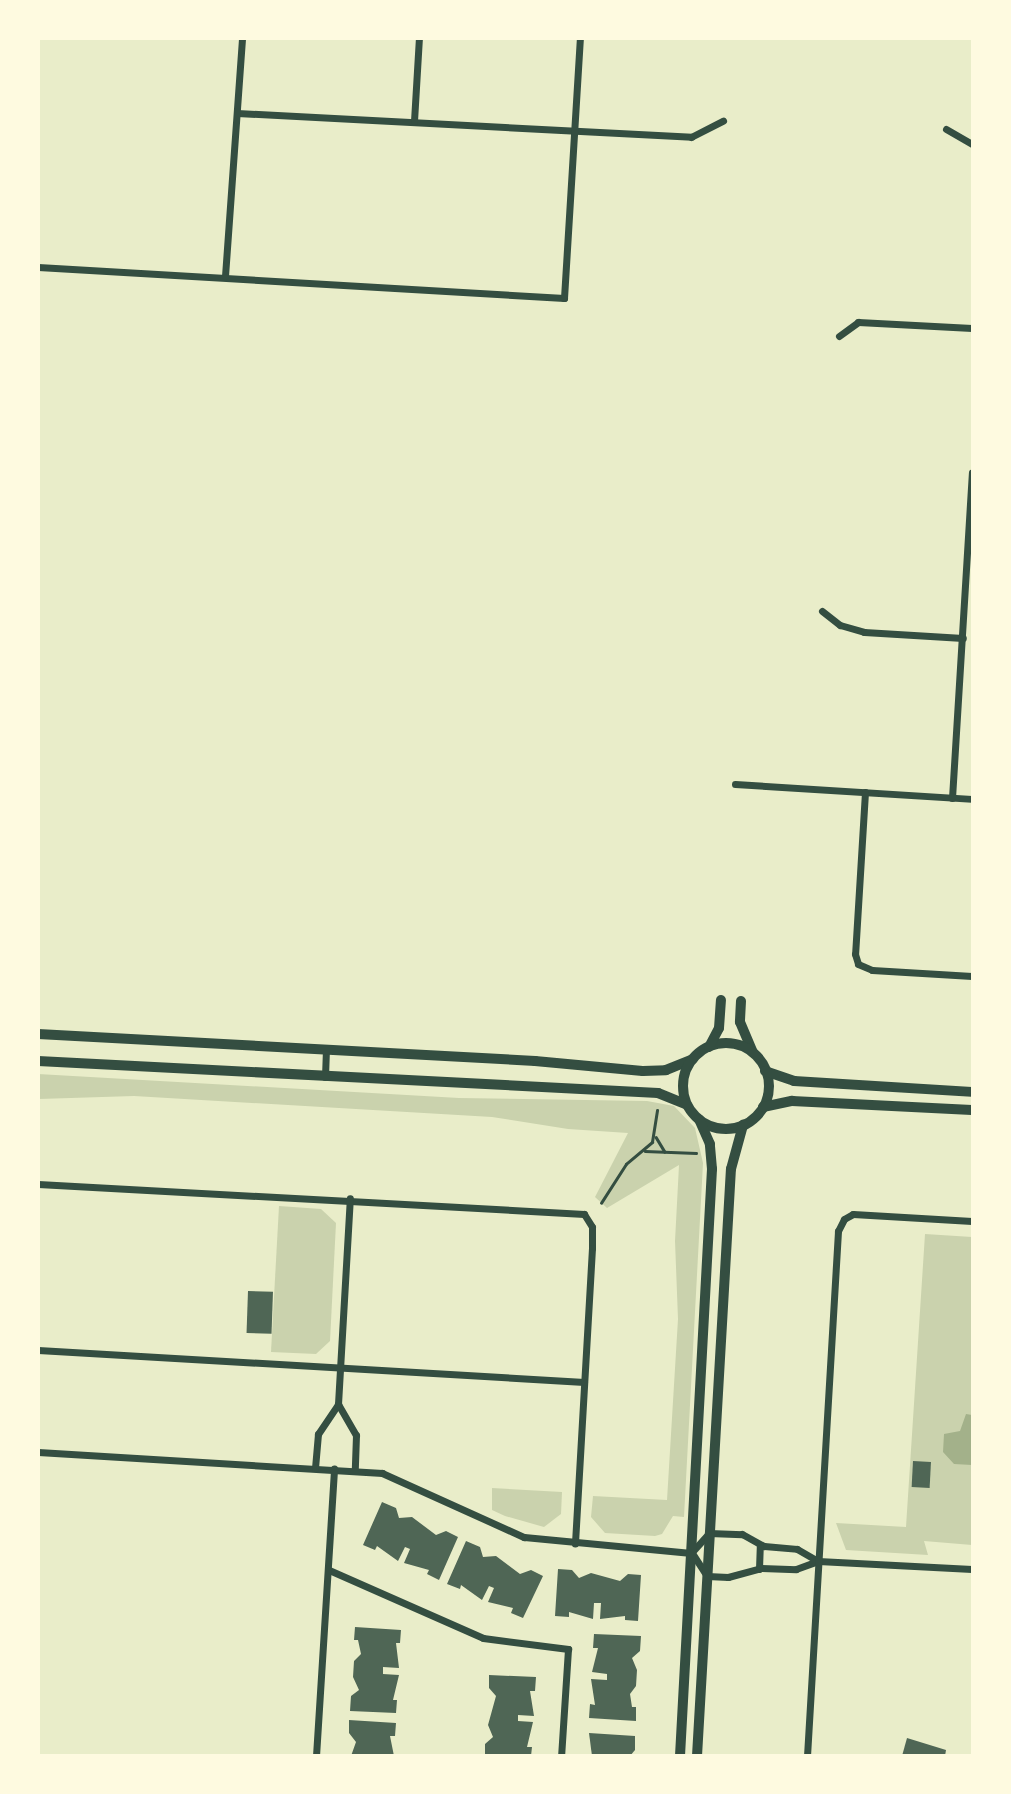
<!DOCTYPE html>
<html>
<head>
<meta charset="utf-8">
<style>
	body { margin:0 }
	#map { position:relative; width:1011px; height:1794px; overflow:hidden; background:#e9edc9; font-family:Rubik,sans-serif }
	div>[style] { position:absolute }
	[style*='--x'] { left:calc(var(--x)*1px); top:calc(var(--y)*1px); width:calc(var(--w)*1px); rotate:calc(var(--a)*1deg) }
	.green>* { inset:0; background:#cad2ad }
	.water>* { inset:0; background:#a3b18a }
	.building>* { inset:0; background:#4f6655; transform-origin:0 0 }
	.path>* { height:2.5px; margin:-1.25px; padding:0 1.25px; transform-origin:1.25px; border-radius:1.25px; background:#344e41 }
	.minor>* { height:7px; margin:-3.5px; padding:0 3.5px; transform-origin:3.5px; border-radius:3.5px; background:#344e41 }
	.tertiary>* { height:10px; margin:-5px; padding:0 5px; transform-origin:5px; border-radius:5px; background:#344e41 }
	.tertiary>.ring { margin:-5px; padding:0; box-sizing:content-box; background:none; border:10px solid #344e41; border-radius:50% }
	span { translate:-50% -50%; white-space:nowrap; text-align:center; line-height:1.15; -webkit-text-stroke:5px #fefae0; paint-order:stroke }
	.frame { position:absolute; inset:0; border:40px solid #fefae0; pointer-events:none }
</style>
</head>
<body>
<div id="map">
	<div class="green">
		<div style="clip-path:polygon(38px 1074px,459px 1098px,647px 1101px,674px 1106px,695px 1128px,703px 1163px,684px 1517px,673px 1516px,662px 1534px,655px 1536px,605px 1533px,591px 1517px,593px 1496px,667px 1500px,678px 1319px,675px 1241px,679px 1165px,607px 1208px,595px 1197px,628px 1133px,568px 1129px,492px 1117px,134px 1096px,39px 1099px)"></div>
		<div style="clip-path:polygon(279px 1206px,321px 1209px,336px 1223px,330px 1341px,316px 1354px,271px 1352px)"></div>
		<div style="clip-path:polygon(925px 1234px,972px 1237px,972px 1545px,924px 1541px,928px 1555px,846px 1550px,836px 1523px,906px 1527px)"></div>
		<div style="clip-path:polygon(492px 1488px,562px 1492px,561px 1514px,544px 1527px,505px 1516px,492px 1510px)"></div>
	</div>
	<div class="water">
		<div style="clip-path:polygon(966px 1414px,972px 1415px,972px 1465px,954px 1464px,943px 1452px,944px 1434px,960px 1431px)"></div>
	</div>
	<div class="building">
		<div style="left:248px;top:1291px;width:25px;height:42px;rotate:2deg"></div>
		<div style="left:913px;top:1461px;width:18px;height:26px;rotate:3deg"></div>
		<div style="clip-path:polygon(382px 1502px,396px 1508px,399px 1518px,412px 1517px,436px 1535px,446px 1531px,458px 1537px,439px 1580px,427px 1574px,429px 1570px,404px 1563px,410px 1549px,405px 1547px,398px 1561px,377px 1546px,375px 1550px,363px 1545px)"></div>
		<div style="clip-path:polygon(466px 1541px,480px 1547px,483px 1557px,496px 1556px,520px 1574px,531px 1570px,543px 1576px,523px 1618px,511px 1613px,513px 1608px,488px 1602px,494px 1588px,489px 1586px,482px 1600px,461px 1585px,460px 1589px,447px 1584px)"></div>
		<div style="clip-path:polygon(558px 1569px,572px 1570px,579px 1578px,591px 1573px,620px 1581px,628px 1574px,641px 1575px,638px 1621px,625px 1620px,625px 1616px,600px 1619px,601px 1603px,594px 1603px,593px 1619px,569px 1612px,569px 1617px,555px 1616px)"></div>
		<div style="clip-path:polygon(355px 1627px,401px 1630px,400px 1643px,396px 1643px,399px 1668px,383px 1667px,383px 1674px,399px 1675px,393px 1700px,397px 1700px,396px 1713px,350px 1711px,351px 1696px,359px 1690px,353px 1677px,354px 1661px,361px 1654px,358px 1640px,354px 1640px)"></div>
		<div style="clip-path:polygon(594px 1634px,641px 1636px,640px 1651px,632px 1658px,637px 1670px,636px 1686px,630px 1694px,632px 1707px,636px 1707px,636px 1721px,589px 1718px,590px 1704px,595px 1705px,591px 1679px,607px 1680px,607px 1674px,592px 1672px,598px 1648px,593px 1648px)"></div>
		<div style="clip-path:polygon(489px 1675px,536px 1677px,535px 1691px,530px 1691px,534px 1716px,518px 1715px,518px 1721px,533px 1722px,527px 1747px,532px 1747px,531px 1756px,485px 1756px,485px 1744px,493px 1737px,488px 1725px,496px 1696px,489px 1688px)"></div>
		<div style="clip-path:polygon(349px 1720px,396px 1723px,395px 1736px,390px 1736px,394px 1756px,351px 1756px,356px 1742px,349px 1733px)"></div>
		<div style="clip-path:polygon(589px 1733px,635px 1736px,635px 1750px,630px 1756px,592px 1756px)"></div>
		<div style="clip-path:polygon(907px 1738px,946px 1750px,945px 1756px,902px 1756px)"></div>
	</div>
	<div class="path">
		<div style="--x:656;--y:1137;--w:17;--a:59"></div>
		<div style="--x:645;--y:1151;--w:51;--a:2.2"></div>
		<div style="--x:601;--y:1203;--w:46;--a:-57.3"></div>
		<div style="--x:626;--y:1164;--w:34;--a:-40"></div>
		<div style="--x:652;--y:1142;--w:32;--a:-81"></div>
	</div>
	<div class="minor">
		<div style="--x:237;--y:113;--w:455;--a:3"></div>
		<div style="--x:691;--y:137;--w:36;--a:-27"></div>
		<div style="--x:414;--y:121;--w:83;--a:-86.6"></div>
		<div style="--x:946;--y:129;--w:30;--a:30"></div>
		<div style="--x:38;--y:267;--w:527;--a:3.37"></div>
		<div style="--x:564;--y:298;--w:260;--a:-86.5"></div>
		<div style="--x:225;--y:276;--w:239;--a:-85.9"></div>
		<div style="--x:839;--y:336;--w:24;--a:-36"></div>
		<div style="--x:858;--y:322;--w:114;--a:3"></div>
		<div style="--x:822;--y:611;--w:23;--a:38"></div>
		<div style="--x:840;--y:625;--w:25;--a:16"></div>
		<div style="--x:864;--y:632;--w:99;--a:3.5"></div>
		<div style="--x:735;--y:784;--w:237;--a:3.6"></div>
		<div style="--x:865;--y:792;--w:162;--a:93.5"></div>
		<div style="--x:855;--y:954;--w:10;--a:73"></div>
		<div style="--x:858;--y:964;--w:15;--a:23"></div>
		<div style="--x:872;--y:970;--w:100;--a:3.4"></div>
		<div style="--x:952;--y:798;--w:326;--a:-86.5"></div>
		<div style="--x:325;--y:1077;--w:27;--a:-88"></div>
		<div style="--x:38;--y:1184;--w:547;--a:3.14"></div>
		<div style="--x:584;--y:1214;--w:15;--a:58"></div>
		<div style="--x:592;--y:1227;--w:21;--a:90"></div>
		<div style="--x:592;--y:1248;--w:296;--a:93.3"></div>
		<div style="--x:38;--y:1350;--w:547;--a:3.35"></div>
		<div style="--x:338;--y:1404;--w:36;--a:60"></div>
		<div style="--x:356;--y:1435;--w:36;--a:92"></div>
		<div style="--x:38;--y:1452;--w:345;--a:3.5"></div>
		<div style="--x:382;--y:1473;--w:156;--a:24.3"></div>
		<div style="--x:524;--y:1537;--w:168;--a:5.5"></div>
		<div style="--x:315;--y:1468;--w:34;--a:-85"></div>
		<div style="--x:318;--y:1434;--w:36;--a:-56"></div>
		<div style="--x:338;--y:1404;--w:206;--a:-86.7"></div>
		<div style="--x:692;--y:1552;--w:25;--a:-48"></div>
		<div style="--x:709;--y:1533;--w:33;--a:2"></div>
		<div style="--x:742;--y:1534;--w:25;--a:29"></div>
		<div style="--x:764;--y:1546;--w:33;--a:5"></div>
		<div style="--x:797;--y:1549;--w:24;--a:30"></div>
		<div style="--x:692;--y:1553;--w:27;--a:57"></div>
		<div style="--x:707;--y:1576;--w:21;--a:3"></div>
		<div style="--x:728;--y:1577;--w:34;--a:-15"></div>
		<div style="--x:761;--y:1568;--w:35;--a:2"></div>
		<div style="--x:796;--y:1569;--w:23;--a:-20"></div>
		<div style="--x:818;--y:1561;--w:154;--a:3"></div>
		<div style="--x:759;--y:1569;--w:24;--a:-88"></div>
		<div style="--x:329;--y:1570;--w:168;--a:23.8"></div>
		<div style="--x:483;--y:1638;--w:86;--a:7.4"></div>
		<div style="--x:568;--y:1649;--w:107;--a:93.7"></div>
		<div style="--x:316;--y:1756;--w:288;--a:-86.4"></div>
		<div style="--x:807;--y:1756;--w:526;--a:-86.62"></div>
		<div style="--x:838;--y:1231;--w:13;--a:-63"></div>
		<div style="--x:844;--y:1219;--w:10;--a:-29"></div>
		<div style="--x:853;--y:1214;--w:119;--a:3.4"></div>
	</div>
	<div class="tertiary">
		<div style="--x:741;--y:1001;--w:21;--a:93"></div>
		<div style="--x:740;--y:1022;--w:33;--a:67"></div>
		<div style="--x:38;--y:1034;--w:498;--a:3.1"></div>
		<div style="--x:535;--y:1061;--w:108;--a:5.3"></div>
		<div style="--x:643;--y:1071;--w:23;--a:-2"></div>
		<div style="--x:666;--y:1070;--w:29;--a:-22"></div>
		<div class="ring" style="left:683px;top:1043px;width:76px;height:76px"></div>
		<div style="--x:709;--y:1047;--w:21;--a:-62"></div>
		<div style="--x:719;--y:1028;--w:28;--a:-86"></div>
		<div style="--x:38;--y:1061;--w:621;--a:2.95"></div>
		<div style="--x:658;--y:1093;--w:31;--a:22"></div>
		<div style="--x:765;--y:1071;--w:31;--a:19"></div>
		<div style="--x:794;--y:1081;--w:178;--a:3.5"></div>
		<div style="--x:763;--y:1107;--w:30;--a:-12"></div>
		<div style="--x:792;--y:1101;--w:180;--a:2.9"></div>
		<div style="--x:680;--y:1756;--w:588;--a:-86.88"></div>
		<div style="--x:712;--y:1169;--w:25;--a:-95"></div>
		<div style="--x:710;--y:1144;--w:27;--a:-114"></div>
		<div style="--x:697;--y:1756;--w:588;--a:-86.69"></div>
		<div style="--x:731;--y:1169;--w:46;--a:-74.7"></div>
	</div>
	<div class="frame"></div>
</div>
</body>
</html>
